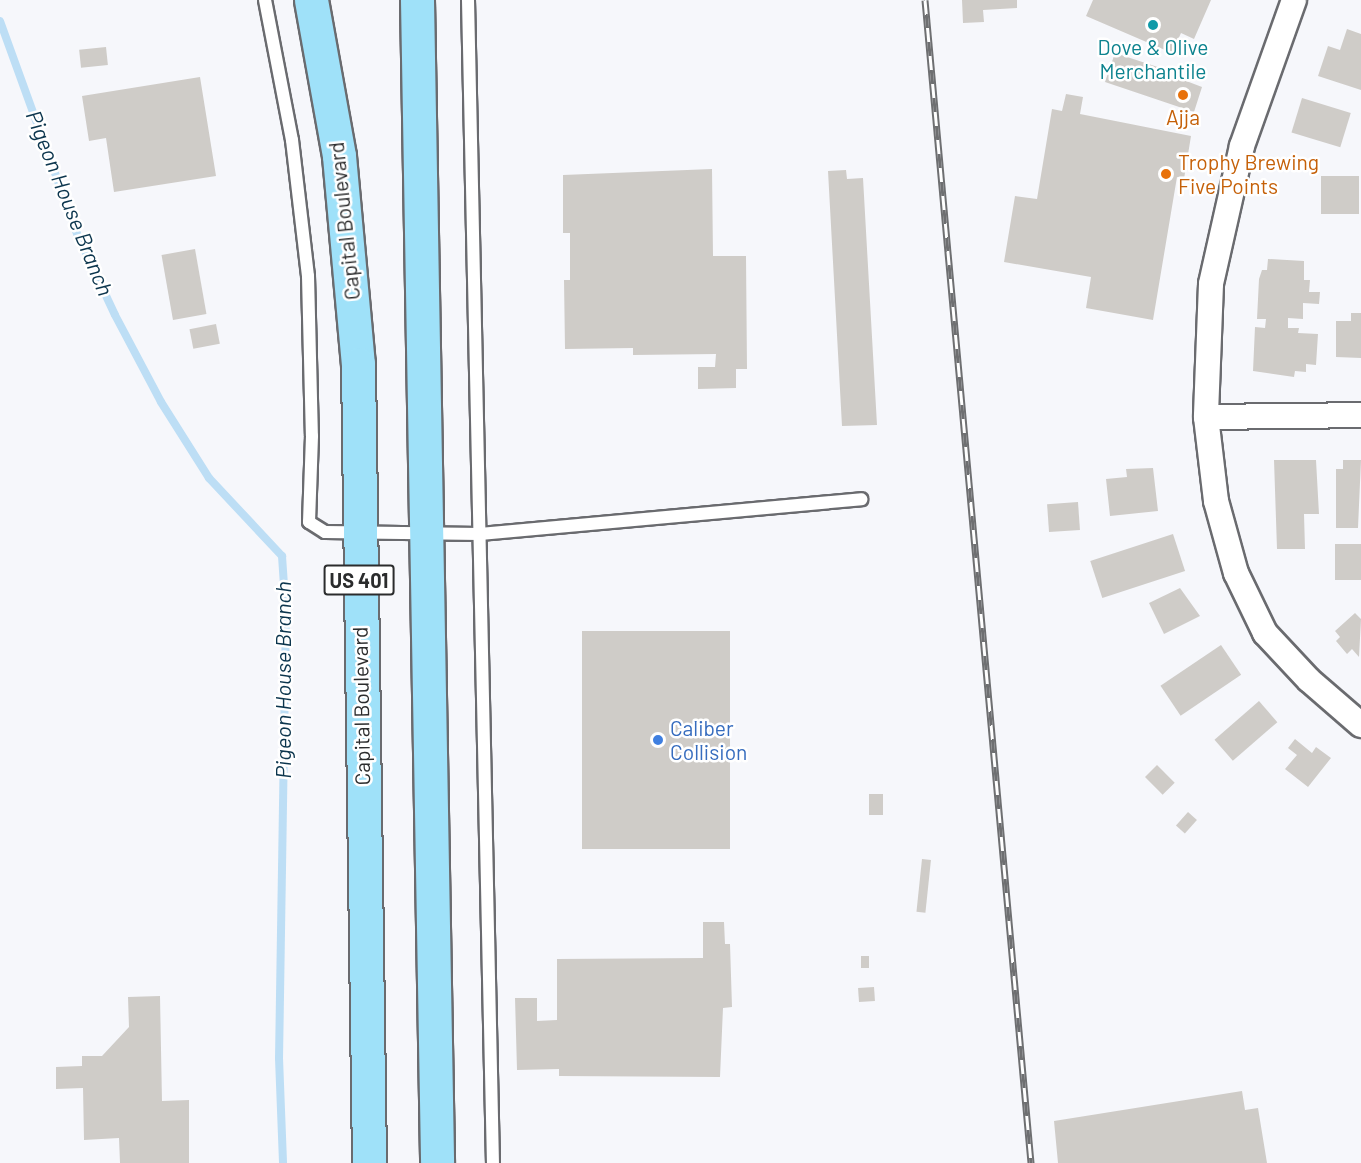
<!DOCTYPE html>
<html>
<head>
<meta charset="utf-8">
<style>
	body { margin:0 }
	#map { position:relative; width:1361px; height:1163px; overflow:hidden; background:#f6f7fb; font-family:Barlow,sans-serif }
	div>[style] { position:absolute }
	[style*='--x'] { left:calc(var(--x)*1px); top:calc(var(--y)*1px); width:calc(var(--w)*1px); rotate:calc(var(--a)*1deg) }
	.stream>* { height:8px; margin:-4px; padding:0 4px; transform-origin:4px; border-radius:4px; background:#bddef5 }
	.building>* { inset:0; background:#cfccc8; transform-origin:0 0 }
	.roads { filter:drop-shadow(2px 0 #6a6b6f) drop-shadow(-2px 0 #6a6b6f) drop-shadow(0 2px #6a6b6f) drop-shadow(0 -2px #6a6b6f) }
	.service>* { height:12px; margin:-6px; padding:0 6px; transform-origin:6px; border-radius:6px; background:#fff }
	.minor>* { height:24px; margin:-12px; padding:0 12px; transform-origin:12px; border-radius:12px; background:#fff }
	.primary>* { height:33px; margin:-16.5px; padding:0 16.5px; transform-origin:16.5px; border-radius:16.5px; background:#9fe1f9 }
	.rail>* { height:7px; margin-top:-3.5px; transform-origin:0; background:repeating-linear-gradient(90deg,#fff 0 14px,#6e6f71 0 28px); box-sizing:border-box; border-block:2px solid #6e6f71 }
	.dots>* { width:16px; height:16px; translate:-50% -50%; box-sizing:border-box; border:3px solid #fff; border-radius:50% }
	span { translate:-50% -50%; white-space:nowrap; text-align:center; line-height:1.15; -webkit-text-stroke:5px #fff; paint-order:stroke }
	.shield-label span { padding:2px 4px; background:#fff; border:2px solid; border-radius:4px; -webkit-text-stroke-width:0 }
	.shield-label { font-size:20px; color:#2b2c2d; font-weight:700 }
	.culture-label { font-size:21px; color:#0d838f }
	.food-label { font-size:21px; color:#c56008 }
	.left { translate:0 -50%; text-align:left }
	.street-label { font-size:21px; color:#2b2c2d }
	.shop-label { font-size:21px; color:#366cbe }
	.water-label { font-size:22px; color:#0b354d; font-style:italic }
</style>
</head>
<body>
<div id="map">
	<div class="stream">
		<div style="--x:0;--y:21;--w:229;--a:70.1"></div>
		<div style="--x:78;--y:236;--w:87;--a:64.9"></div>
		<div style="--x:115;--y:315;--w:98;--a:62.1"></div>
		<div style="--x:161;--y:402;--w:90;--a:57.7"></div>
		<div style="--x:209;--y:478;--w:107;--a:46.9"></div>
		<div style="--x:282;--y:556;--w:58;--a:86.1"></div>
		<div style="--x:286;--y:614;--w:444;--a:90.9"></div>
		<div style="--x:279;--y:1058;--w:105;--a:87.8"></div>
	</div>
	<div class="building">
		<div style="clip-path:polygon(962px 0,1017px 0,1017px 8px,983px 10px,984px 22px,963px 23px)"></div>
		<div style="clip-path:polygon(1093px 0,1211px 0,1194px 39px,1181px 33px,1172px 53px,1086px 16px)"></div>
		<div style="clip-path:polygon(1347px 29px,1361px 34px,1361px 90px,1318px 76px,1328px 46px,1340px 50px)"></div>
		<div style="left:106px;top:47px;width:18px;height:27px;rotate:84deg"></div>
		<div style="clip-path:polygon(1115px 53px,1182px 75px,1181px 79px,1202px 87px,1194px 112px,1105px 82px)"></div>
		<div style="clip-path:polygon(200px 77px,216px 176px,114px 192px,106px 138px,89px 141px,82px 96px)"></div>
		<div style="clip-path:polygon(1066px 94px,1083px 97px,1080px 114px,1191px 136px,1184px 179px,1177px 177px,1153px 320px,1086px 308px,1091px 277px,1004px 262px,1015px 196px,1037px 199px,1052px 109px,1062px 111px)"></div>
		<div style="left:1302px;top:98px;width:51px;height:36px;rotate:17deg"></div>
		<div style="clip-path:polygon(712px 169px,713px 256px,746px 256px,747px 369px,736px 369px,736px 388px,698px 389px,698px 367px,715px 367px,716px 354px,633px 355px,633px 348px,565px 349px,564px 280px,570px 280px,570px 233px,563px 233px,563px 175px)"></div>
		<div style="clip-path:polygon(846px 170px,847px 179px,863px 178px,877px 425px,842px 426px,828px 171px)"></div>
		<div style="left:1321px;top:176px;width:38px;height:38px"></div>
		<div style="left:195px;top:249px;width:66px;height:34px;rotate:80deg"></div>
		<div style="clip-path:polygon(1268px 259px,1304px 261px,1304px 280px,1310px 280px,1309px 292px,1320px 292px,1319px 304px,1303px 303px,1303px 319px,1288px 318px,1288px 328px,1299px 328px,1298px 333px,1318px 334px,1316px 365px,1306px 364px,1306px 372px,1295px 371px,1294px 377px,1253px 371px,1255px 327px,1265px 328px,1266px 319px,1257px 319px,1259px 279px,1262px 270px,1267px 270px)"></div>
		<div style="clip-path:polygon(1351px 313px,1361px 313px,1361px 358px,1336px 357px,1336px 321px,1351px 321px)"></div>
		<div style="left:216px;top:324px;width:20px;height:27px;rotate:79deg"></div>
		<div style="clip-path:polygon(1274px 460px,1316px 460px,1319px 514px,1304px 514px,1305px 549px,1277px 549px)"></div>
		<div style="clip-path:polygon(1343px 460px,1361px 460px,1358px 528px,1336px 528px,1336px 469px,1343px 469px)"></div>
		<div style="clip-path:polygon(1153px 468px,1158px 511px,1110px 516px,1106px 479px,1127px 477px,1126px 469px)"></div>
		<div style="left:1078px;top:502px;width:28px;height:31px;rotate:86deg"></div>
		<div style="left:1173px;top:534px;width:39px;height:87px;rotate:72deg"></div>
		<div style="left:1335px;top:544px;width:26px;height:36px"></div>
		<div style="clip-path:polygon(1180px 588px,1200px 616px,1164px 634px,1149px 603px)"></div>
		<div style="clip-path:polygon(1355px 613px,1361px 619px,1359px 657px,1352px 649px,1347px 654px,1336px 641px,1340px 637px,1335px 631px)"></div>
		<div style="left:582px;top:631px;width:148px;height:218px"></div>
		<div style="left:1221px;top:645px;width:36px;height:73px;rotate:56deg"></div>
		<div style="left:1259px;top:701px;width:28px;height:59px;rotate:49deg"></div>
		<div style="clip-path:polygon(1295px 739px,1312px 753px,1316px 747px,1331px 758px,1308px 787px,1285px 769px,1297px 755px,1288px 748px)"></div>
		<div style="left:1157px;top:765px;width:25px;height:17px;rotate:45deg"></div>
		<div style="left:869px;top:794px;width:14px;height:21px"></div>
		<div style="left:1188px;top:812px;width:12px;height:18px;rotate:42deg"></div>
		<div style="left:922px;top:859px;width:9px;height:53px;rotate:6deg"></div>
		<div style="clip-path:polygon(703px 922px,724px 922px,725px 944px,730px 944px,732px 1007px,723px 1008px,720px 1077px,559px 1076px,559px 1069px,517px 1070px,515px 998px,537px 998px,537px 1021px,557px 1020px,557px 959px,703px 958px)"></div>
		<div style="left:861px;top:956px;width:8px;height:12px"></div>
		<div style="left:874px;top:987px;width:14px;height:16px;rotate:86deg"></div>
		<div style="clip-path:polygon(160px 996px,162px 1101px,189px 1100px,189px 1163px,120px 1163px,119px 1138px,84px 1140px,83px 1088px,56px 1089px,56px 1067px,82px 1066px,82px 1056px,102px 1056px,129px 1027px,128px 997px)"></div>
		<div style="clip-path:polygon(1242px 1091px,1245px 1110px,1258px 1108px,1267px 1163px,1058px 1163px,1054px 1121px)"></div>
	</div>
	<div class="roads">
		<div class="service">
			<div style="--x:265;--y:0;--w:143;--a:79.1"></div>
			<div style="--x:292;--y:140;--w:137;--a:83.3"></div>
			<div style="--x:308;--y:276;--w:160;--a:88.6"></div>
			<div style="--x:312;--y:436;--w:86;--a:92"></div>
			<div style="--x:309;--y:522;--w:19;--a:32"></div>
			<div style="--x:325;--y:532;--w:155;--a:0.7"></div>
			<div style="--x:480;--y:534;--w:383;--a:-5.2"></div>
			<div style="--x:468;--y:0;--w:1163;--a:88.77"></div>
		</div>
		<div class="minor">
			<div style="--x:1294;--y:0;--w:155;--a:109.6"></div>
			<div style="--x:1242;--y:146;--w:141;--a:102.7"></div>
			<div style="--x:1211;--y:284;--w:133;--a:92.2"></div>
			<div style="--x:1206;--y:417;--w:85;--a:83.2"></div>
			<div style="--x:1216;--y:501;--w:75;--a:74.5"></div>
			<div style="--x:1236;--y:573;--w:67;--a:64.2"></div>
			<div style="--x:1265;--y:633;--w:64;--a:46.9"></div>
			<div style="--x:1309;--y:680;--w:69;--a:40.9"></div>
			<div style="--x:1206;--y:417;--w:155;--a:-0.7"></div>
		</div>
		<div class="primary">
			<div style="--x:311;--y:0;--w:158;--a:79.8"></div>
			<div style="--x:339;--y:156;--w:209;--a:84.8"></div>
			<div style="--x:358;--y:364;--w:799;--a:89.21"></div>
			<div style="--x:417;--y:0;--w:1163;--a:89.01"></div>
		</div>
	</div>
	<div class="rail">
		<div style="--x:925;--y:0;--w:1168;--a:84.79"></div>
	</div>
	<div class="dots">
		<div style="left:1153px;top:25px;background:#0f9aa8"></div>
		<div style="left:1183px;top:95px;background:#e8710a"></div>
		<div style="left:1166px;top:174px;background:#e8710a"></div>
		<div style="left:658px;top:740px;background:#3f7fe0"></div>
	</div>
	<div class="shield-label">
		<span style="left:359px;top:580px">US 401</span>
	</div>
	<div class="culture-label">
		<span style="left:1153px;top:59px">Dove &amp; Olive<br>Merchantile</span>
	</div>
	<div class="food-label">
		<span style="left:1183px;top:117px">Ajja</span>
		<span class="left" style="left:1178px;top:174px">Trophy Brewing<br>Five Points</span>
	</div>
	<div class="street-label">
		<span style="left:344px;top:221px;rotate:-96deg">Capital Boulevard</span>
		<span style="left:361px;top:706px;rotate:-91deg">Capital Boulevard</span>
	</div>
	<div class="shop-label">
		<span class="left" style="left:670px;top:740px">Caliber<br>Collision</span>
	</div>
	<div class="water-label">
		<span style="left:70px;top:203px;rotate:68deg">Pigeon House Branch</span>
		<span style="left:283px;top:680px;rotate:-90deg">Pigeon House Branch</span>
	</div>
</div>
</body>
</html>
